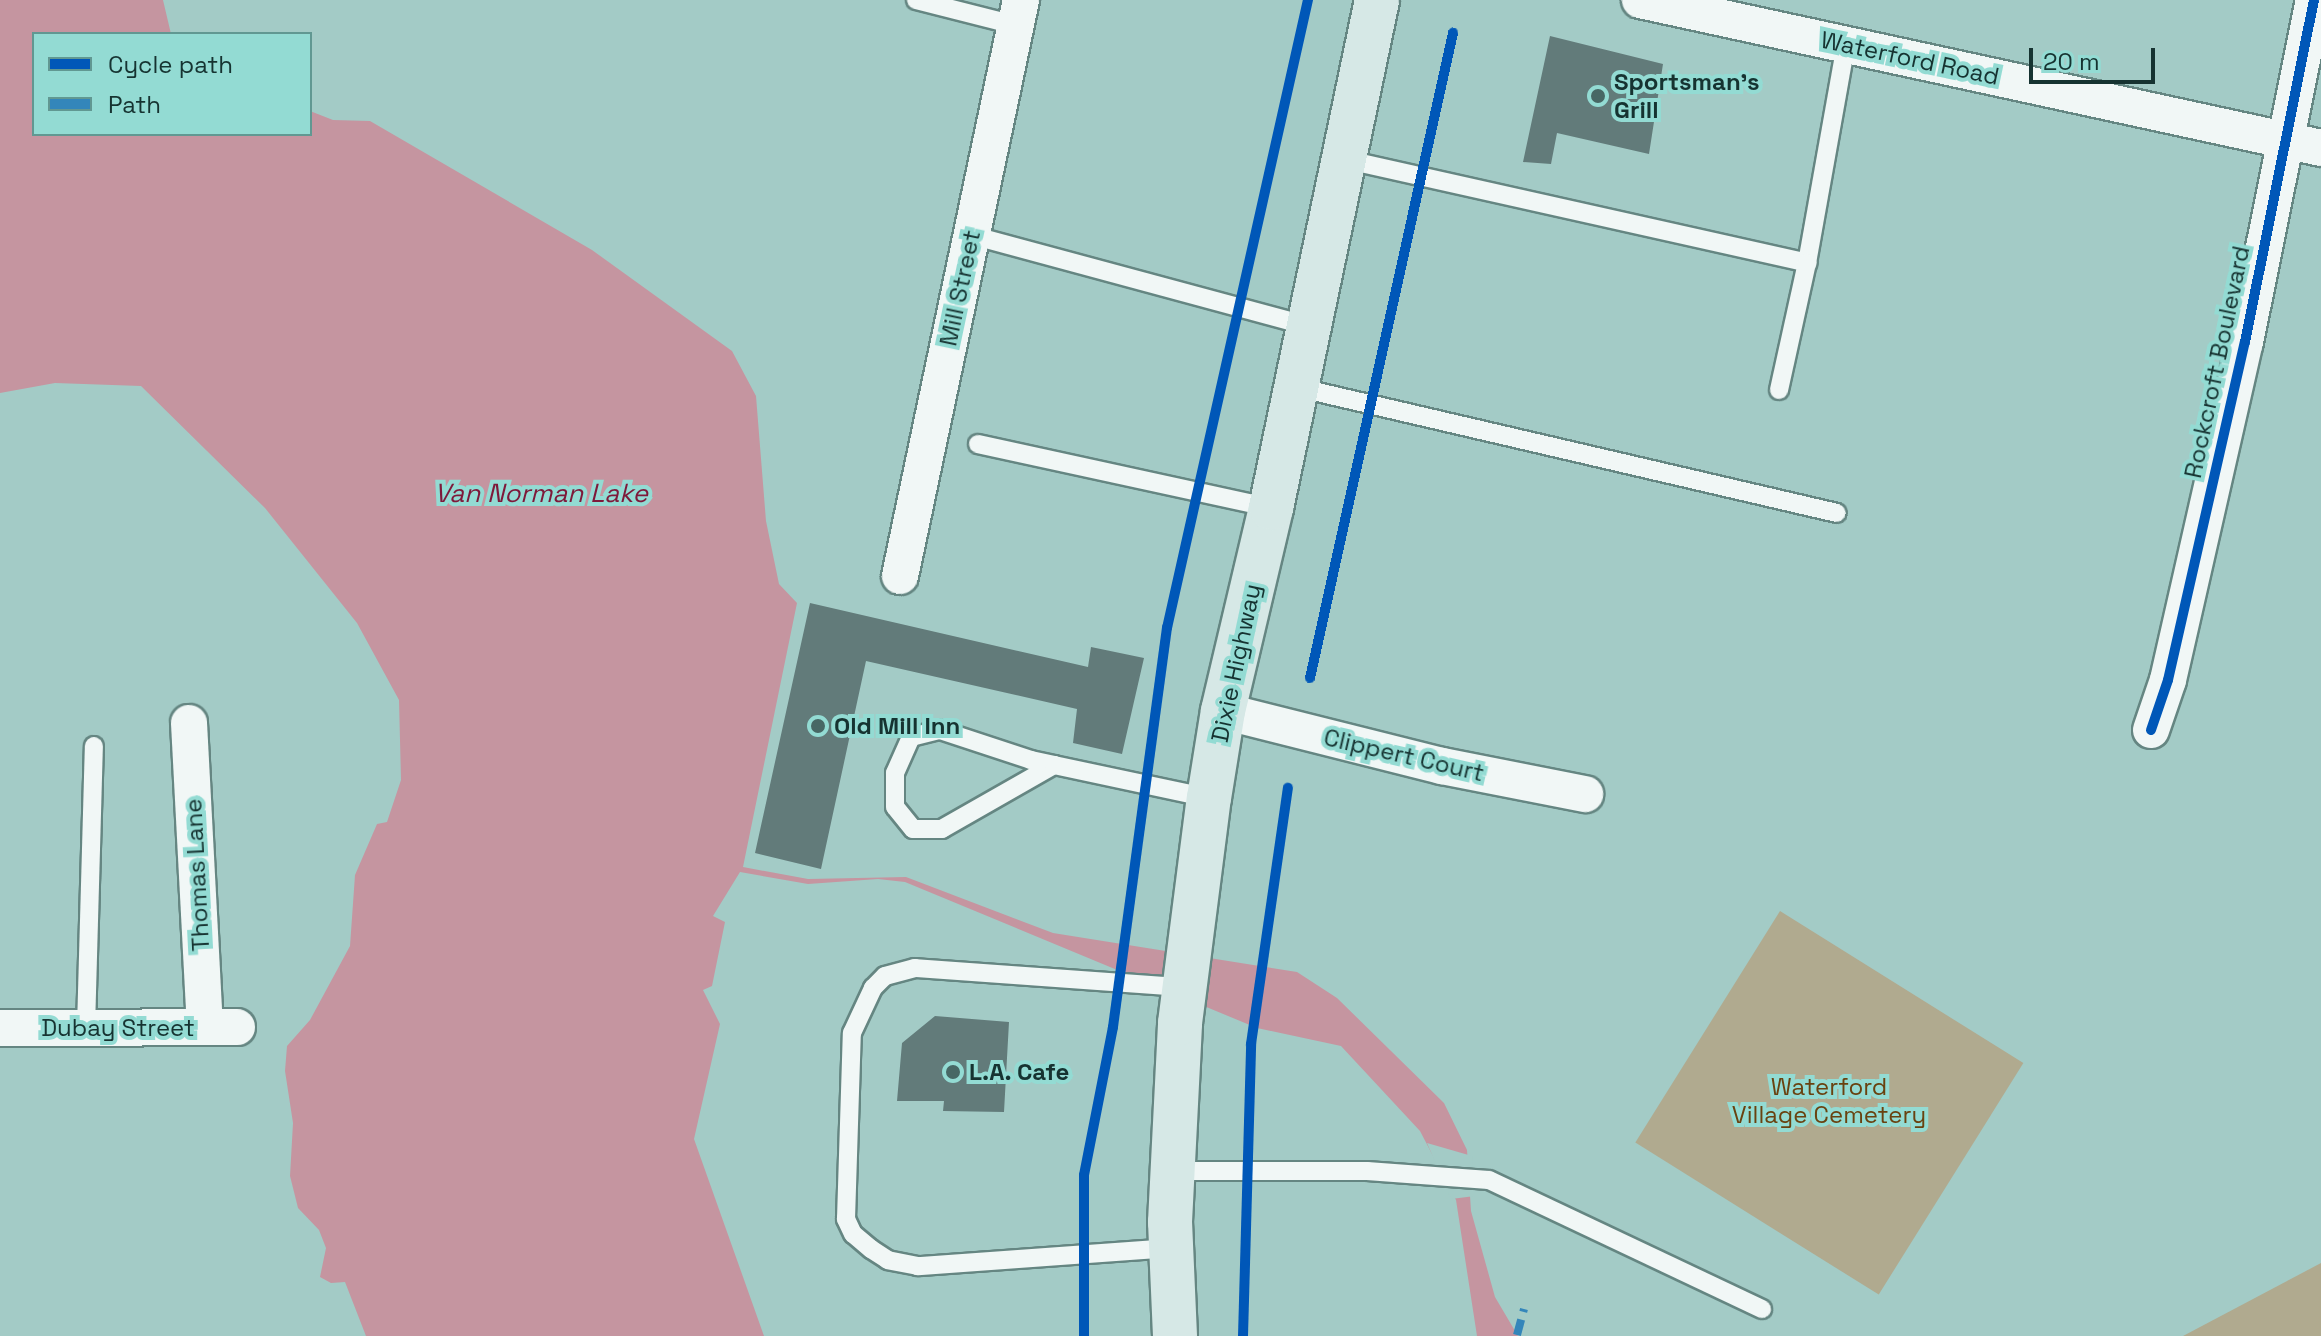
<!DOCTYPE html>
<html>
<head>
<meta charset="utf-8">
<style>
	body { margin:0 }
	#map { position:relative; width:2321px; height:1336px; overflow:hidden; background:#a3cbc6; font-family:"Space Grotesk",sans-serif }
	div>[style] { position:absolute }
	[style*='--x'] { left:calc(var(--x)*1px); top:calc(var(--y)*1px); width:calc(var(--w)*1px); rotate:calc(var(--a)*1deg) }
	.green>* { inset:0; background:#b0aa8f; transform-origin:0 0 }
	.water>* { inset:0; background:#c595a0 }
	.pier>* { inset:0; background:#a3cbc6 }
	.building>* { inset:0; background:#627b7a }
	.roads { filter:drop-shadow(2px 0 #658682) drop-shadow(-2px 0 #658682) drop-shadow(0 2px #658682) drop-shadow(0 -2px #658682) }
	.lane>* { height:18px; margin:-9px; padding:0 9px; transform-origin:9px; border-radius:9px; background:#f1f7f6 }
	.street>* { height:36px; margin:-18px; padding:0 18px; transform-origin:18px; border-radius:18px; background:#f1f7f6 }
	.primary>* { height:44px; margin:-22px; padding:0 22px; transform-origin:22px; border-radius:22px; background:#d6e8e6 }
	.quiet>* { height:8px; margin-top:-4px; transform-origin:0; background:repeating-linear-gradient(90deg,#3386ba 0 16px,transparent 0 24px) }
	.cycleway>* { height:10px; margin:-5px; padding:0 5px; transform-origin:5px; border-radius:5px; background:#0057b8 }
	.dots>* { width:22px; height:22px; translate:-50% -50%; box-sizing:border-box; border:4px solid #93dbd3; border-radius:50% }
	span { translate:-50% -50%; white-space:nowrap; text-align:center; line-height:1.15; -webkit-text-stroke:8px #93dbd3; paint-order:stroke }
	.street-label { font-size:24px; color:#163331 }
	.poi-label { font-size:24px; color:#163331; font-weight:700 }
	.left { translate:0 -50%; text-align:left }
	.park-label { font-size:24px; color:#694210 }
	.water-label { font-size:26px; color:#7e193a; font-style:italic }
	.legend { position:absolute; left:32px; top:32px; width:280px; height:104px; box-sizing:border-box; background:#93dbd3; border:2px solid #619892; margin:0; padding:10px 14px; list-style:none; font-size:24px; color:#163331 }
	.legend li { display:flex; align-items:center; gap:16px; height:40px }
	.legend b { width:40px; border:2px solid #619892 }
	.scale { position:absolute; left:2029px; top:48px; width:126px; height:36px; box-sizing:border-box; border:4px solid #163331; border-top:0; padding-left:10px; font-size:24px; line-height:28px; white-space:nowrap; color:#163331; -webkit-text-stroke:6px #93dbd3; paint-order:stroke }
</style>
</head>
<body>
<div id="map">
	<div class="green">
		<div style="left:1780px;top:911px;width:287px;height:273px;rotate:32deg"></div>
		<div style="clip-path:polygon(2321px 1263px,2321px 1336px,2183px 1336px)"></div>
	</div>
	<div class="water">
		<div style="clip-path:polygon(0 0,163px 0,171px 34px,34px 34px,34px 134px,310px 134px,310px 111px,333px 120px,370px 121px,592px 250px,732px 351px,756px 396px,766px 521px,779px 584px,797px 603px,743px 867px,808px 879px,906px 877px,1053px 933px,1297px 972px,1337px 998px,1444px 1103px,1467px 1150px,1471px 1211px,1495px 1297px,1518px 1336px,1477px 1336px,1456px 1200px,1420px 1131px,1341px 1046px,1257px 1028px,905px 882px,878px 879px,808px 884px,740px 872px,713px 916px,725px 922px,712px 986px,703px 990px,720px 1024px,694px 1139px,764px 1336px,366px 1336px,345px 1282px,331px 1283px,320px 1277px,326px 1248px,319px 1230px,298px 1208px,290px 1176px,293px 1123px,285px 1071px,287px 1046px,310px 1020px,350px 946px,355px 875px,377px 824px,387px 822px,401px 780px,399px 700px,357px 623px,265px 508px,141px 386px,55px 383px,0 393px)"></div>
	</div>
	<div class="pier">
		<div style="clip-path:polygon(1427px 1143px,1472px 1156px,1475px 1196px,1451px 1199px)"></div>
	</div>
	<div class="building">
		<div style="clip-path:polygon(1550px 36px,1663px 64px,1649px 154px,1557px 133px,1551px 164px,1523px 162px)"></div>
		<div style="clip-path:polygon(810px 603px,1088px 667px,1091px 647px,1144px 658px,1122px 754px,1073px 743px,1077px 709px,866px 661px,821px 869px,755px 853px)"></div>
		<div style="clip-path:polygon(935px 1016px,1009px 1022px,1004px 1112px,943px 1111px,944px 1101px,897px 1101px,902px 1043px)"></div>
	</div>
	<div class="roads">
		<div class="lane">
			<div style="--x:916;--y:0;--w:102;--a:14.2"></div>
			<div style="--x:1343;--y:159;--w:476;--a:12.6"></div>
			<div style="--x:1807;--y:263;--w:222;--a:-79.9"></div>
			<div style="--x:971;--y:235;--w:350;--a:15.1"></div>
			<div style="--x:1296;--y:387;--w:555;--a:13.11"></div>
			<div style="--x:1779;--y:390;--w:130;--a:-77.6"></div>
			<div style="--x:978;--y:444;--w:300;--a:12.3"></div>
			<div style="--x:1054;--y:765;--w:129;--a:150.3"></div>
			<div style="--x:942;--y:829;--w:29;--a:180"></div>
			<div style="--x:913;--y:829;--w:28;--a:-129"></div>
			<div style="--x:895;--y:807;--w:34;--a:-90"></div>
			<div style="--x:895;--y:773;--w:39;--a:-66"></div>
			<div style="--x:911;--y:737;--w:30;--a:-14"></div>
			<div style="--x:940;--y:730;--w:96;--a:18.2"></div>
			<div style="--x:1031;--y:760;--w:24;--a:12"></div>
			<div style="--x:1054;--y:765;--w:158;--a:12"></div>
			<div style="--x:86;--y:1028;--w:282;--a:-88.4"></div>
			<div style="--x:1172;--y:1171;--w:195;--a:0"></div>
			<div style="--x:1367;--y:1171;--w:122;--a:4.2"></div>
			<div style="--x:1489;--y:1180;--w:302;--a:25.3"></div>
			<div style="--x:1171;--y:1248;--w:254;--a:175.9"></div>
			<div style="--x:918;--y:1266;--w:31;--a:-169"></div>
			<div style="--x:888;--y:1260;--w:20;--a:-147"></div>
			<div style="--x:871;--y:1249;--w:23;--a:-140"></div>
			<div style="--x:853;--y:1234;--w:17;--a:-115"></div>
			<div style="--x:846;--y:1219;--w:186;--a:-88.2"></div>
			<div style="--x:852;--y:1033;--w:50;--a:-65"></div>
			<div style="--x:873;--y:988;--w:17;--a:-45"></div>
			<div style="--x:885;--y:976;--w:31;--a:-15"></div>
			<div style="--x:915;--y:968;--w:269;--a:4.1"></div>
		</div>
		<div class="street">
			<div style="--x:1640;--y:0;--w:697;--a:12.26"></div>
			<div style="--x:900;--y:576;--w:589;--a:-78.14"></div>
			<div style="--x:1223;--y:711;--w:226;--a:14.1"></div>
			<div style="--x:1442;--y:766;--w:146;--a:11.1"></div>
			<div style="--x:189;--y:723;--w:304;--a:87"></div>
			<div style="--x:2151;--y:730;--w:53;--a:-71.2"></div>
			<div style="--x:2168;--y:680;--w:347;--a:-77.2"></div>
			<div style="--x:2245;--y:342;--w:349;--a:-78.6"></div>
			<div style="--x:0;--y:1028;--w:237;--a:-0.2"></div>
		</div>
		<div class="primary">
			<div style="--x:1175;--y:1336;--w:114;--a:-92.5"></div>
			<div style="--x:1170;--y:1222;--w:199;--a:-87.1"></div>
			<div style="--x:1180;--y:1023;--w:227;--a:-82.7"></div>
			<div style="--x:1209;--y:798;--w:88;--a:-80.9"></div>
			<div style="--x:1223;--y:711;--w:209;--a:-76.7"></div>
			<div style="--x:1271;--y:508;--w:519;--a:-78.21"></div>
		</div>
	</div>
	<div class="quiet">
		<div style="--x:1517;--y:1335;--w:27;--a:-75"></div>
	</div>
	<div class="cycleway">
		<div style="--x:1310;--y:678;--w:661;--a:-77.5"></div>
		<div style="--x:2151;--y:730;--w:53;--a:-71.2"></div>
		<div style="--x:2168;--y:680;--w:347;--a:-77.2"></div>
		<div style="--x:2245;--y:342;--w:349;--a:-78.6"></div>
		<div style="--x:1084;--y:1336;--w:161;--a:-90"></div>
		<div style="--x:1084;--y:1175;--w:151;--a:-78.9"></div>
		<div style="--x:1113;--y:1027;--w:403;--a:-82.3"></div>
		<div style="--x:1167;--y:628;--w:644;--a:-77.35"></div>
		<div style="--x:1243;--y:1336;--w:292;--a:-88.4"></div>
		<div style="--x:1251;--y:1044;--w:259;--a:-81.8"></div>
	</div>
	<div class="dots">
		<div style="left:1598px;top:96px;background:#476865"></div>
		<div style="left:818px;top:726px;background:#476865"></div>
		<div style="left:953px;top:1072px;background:#476865"></div>
	</div>
	<div class="street-label">
		<span style="left:1910px;top:58px;rotate:12deg">Waterford Road</span>
		<span style="left:960px;top:288px;rotate:-78deg">Mill Street</span>
		<span style="left:2217px;top:362px;rotate:-78deg">Rockcroft Boulevard</span>
		<span style="left:1236px;top:663px;rotate:-78deg">Dixie Highway</span>
		<span style="left:1404px;top:755px;rotate:13deg">Clippert Court</span>
		<span style="left:197px;top:875px;rotate:-93deg">Thomas Lane</span>
		<span style="left:118px;top:1028px">Dubay Street</span>
	</div>
	<div class="poi-label">
		<span class="left" style="left:1614px;top:96px">Sportsman's<br>Grill</span>
		<span class="left" style="left:834px;top:726px">Old Mill Inn</span>
		<span class="left" style="left:969px;top:1072px">L.A. Cafe</span>
	</div>
	<div class="park-label">
		<span style="left:1829px;top:1101px">Waterford<br>Village Cemetery</span>
	</div>
	<div class="water-label">
		<span style="left:541px;top:494px">Van Norman Lake</span>
	</div>
	<ul class="legend">
	<li><b style="height:10px;background:#0057b8"></b>Cycle path</li>
	<li><b style="height:10px;background:#3386ba"></b>Path</li>
	</ul>
	<div class="scale">20 m</div>
</div>
</body>
</html>
